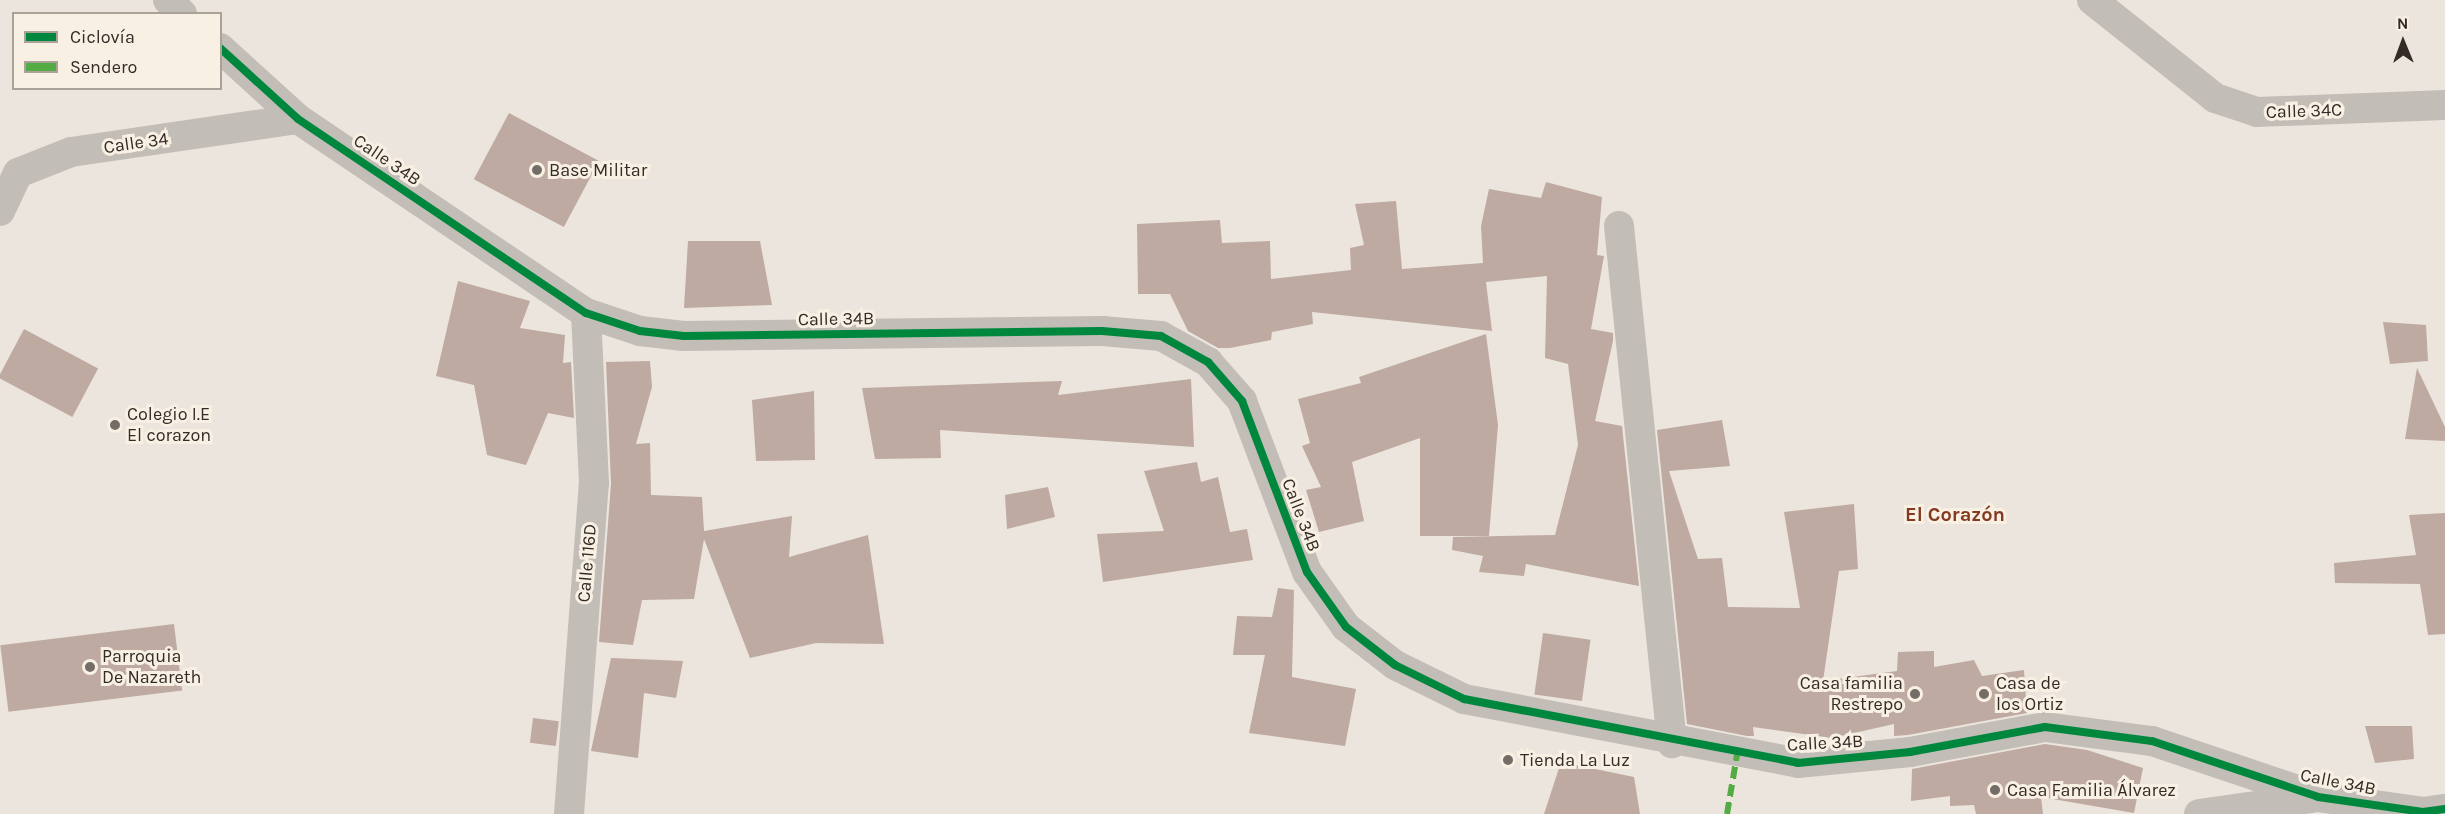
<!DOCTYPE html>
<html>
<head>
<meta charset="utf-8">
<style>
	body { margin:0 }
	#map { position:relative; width:2445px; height:814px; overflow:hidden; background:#ebe5de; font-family:Karla,sans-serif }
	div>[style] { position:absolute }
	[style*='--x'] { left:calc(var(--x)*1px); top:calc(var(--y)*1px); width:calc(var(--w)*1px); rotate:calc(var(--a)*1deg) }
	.building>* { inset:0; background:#beaaa0; transform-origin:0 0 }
	.minor>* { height:30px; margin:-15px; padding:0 15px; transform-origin:15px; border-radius:15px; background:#c3bdb7 }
	.quiet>* { height:6px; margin-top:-3px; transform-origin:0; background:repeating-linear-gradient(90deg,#54ab44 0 12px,transparent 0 18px) }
	.cycleway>* { height:8px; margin:-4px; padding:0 4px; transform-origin:4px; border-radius:4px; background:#00873e }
	.dots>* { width:16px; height:16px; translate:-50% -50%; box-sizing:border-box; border:3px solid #f9f0e4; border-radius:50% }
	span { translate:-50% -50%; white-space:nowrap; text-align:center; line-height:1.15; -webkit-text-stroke:6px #f9f0e4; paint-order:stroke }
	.street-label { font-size:18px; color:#342b26 }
	.poi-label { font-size:18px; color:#342b26 }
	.left { translate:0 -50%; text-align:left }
	.right { translate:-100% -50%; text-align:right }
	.neighbourhood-label { font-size:20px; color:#823a20; font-weight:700 }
	.legend { position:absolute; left:12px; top:12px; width:210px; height:78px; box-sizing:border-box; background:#f9f0e4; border:2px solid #aaa198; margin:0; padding:8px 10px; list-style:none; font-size:18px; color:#342b26 }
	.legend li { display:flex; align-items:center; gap:12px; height:30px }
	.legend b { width:30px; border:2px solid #aaa198 }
	.north { position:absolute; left:2373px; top:12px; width:60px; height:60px; -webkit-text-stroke:4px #f9f0e4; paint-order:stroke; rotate:359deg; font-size:16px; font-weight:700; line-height:24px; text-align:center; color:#342b26 }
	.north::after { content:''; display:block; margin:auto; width:21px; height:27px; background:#342b26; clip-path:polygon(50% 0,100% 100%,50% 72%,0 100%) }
</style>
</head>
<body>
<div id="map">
	<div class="building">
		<div style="left:509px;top:113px;width:102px;height:75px;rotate:28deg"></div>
		<div style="clip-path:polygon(1546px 182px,1602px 197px,1597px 255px,1604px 256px,1591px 329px,1613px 333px,1613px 341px,1595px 421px,1622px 426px,1639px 586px,1526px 564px,1524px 576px,1479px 572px,1483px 556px,1452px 550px,1453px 537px,1555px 535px,1578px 445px,1568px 364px,1545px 358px,1547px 276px,1486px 282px,1492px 331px,1312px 312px,1313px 324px,1272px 332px,1271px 340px,1230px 348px,1218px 348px,1188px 331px,1170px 294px,1138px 294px,1137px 224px,1220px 220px,1222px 243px,1270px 241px,1271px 279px,1351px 270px,1350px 248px,1364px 245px,1355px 204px,1396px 201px,1402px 269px,1483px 263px,1481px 226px,1489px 189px,1541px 198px)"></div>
		<div style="clip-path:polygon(688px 241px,760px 241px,772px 305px,684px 308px)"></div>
		<div style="clip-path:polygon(458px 281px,530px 301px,520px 328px,565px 335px,563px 363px,571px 362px,574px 418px,548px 413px,526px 465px,487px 455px,474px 385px,436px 376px)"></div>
		<div style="clip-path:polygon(2383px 322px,2426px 325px,2428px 361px,2390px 364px)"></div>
		<div style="left:24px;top:329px;width:84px;height:55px;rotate:28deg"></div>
		<div style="clip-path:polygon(1486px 334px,1498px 425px,1489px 536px,1420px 536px,1420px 438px,1352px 462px,1364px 521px,1319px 532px,1306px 490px,1321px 487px,1302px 446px,1310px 443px,1298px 399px,1361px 383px,1359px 377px)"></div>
		<div style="clip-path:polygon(650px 361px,652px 387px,636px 444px,650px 443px,651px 495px,702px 497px,704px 531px,792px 516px,789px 557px,868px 535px,884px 644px,816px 643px,750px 658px,704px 539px,694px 599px,642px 600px,633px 645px,599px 642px,611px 484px,606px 362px)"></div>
		<div style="clip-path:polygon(2417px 368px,2445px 427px,2445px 441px,2405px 439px)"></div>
		<div style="clip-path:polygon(1191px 379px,1194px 447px,940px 430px,941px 458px,875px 459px,862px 388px,1062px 381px,1058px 395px)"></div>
		<div style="clip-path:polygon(814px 391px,815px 460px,756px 461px,752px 400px)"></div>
		<div style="clip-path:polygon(1722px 420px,1730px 466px,1669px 471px,1698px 559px,1722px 558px,1728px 607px,1800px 608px,1784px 512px,1854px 504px,1858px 569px,1839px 571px,1823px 681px,1897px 671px,1898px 652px,1934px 651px,1934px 667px,1974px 660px,1982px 676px,2024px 670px,2027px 713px,1908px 735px,1894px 736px,1894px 724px,1832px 738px,1753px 727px,1754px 736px,1747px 736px,1687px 724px,1657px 430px)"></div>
		<div style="clip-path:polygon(1197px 462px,1201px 482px,1218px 477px,1230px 532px,1247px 529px,1253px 560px,1103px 582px,1097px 534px,1164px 531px,1144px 471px)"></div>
		<div style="clip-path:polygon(1048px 487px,1055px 517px,1007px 529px,1005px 495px)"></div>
		<div style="clip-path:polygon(2445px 513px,2445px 634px,2428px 635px,2420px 584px,2335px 583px,2334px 563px,2416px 555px,2409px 515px)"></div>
		<div style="clip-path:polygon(1278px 588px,1294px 590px,1292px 677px,1356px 689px,1345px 746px,1249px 733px,1265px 655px,1233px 655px,1237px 616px,1272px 617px)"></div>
		<div style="left:174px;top:624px;width:67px;height:175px;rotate:83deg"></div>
		<div style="left:1543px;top:633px;width:48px;height:62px;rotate:8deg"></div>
		<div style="clip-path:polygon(611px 658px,683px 661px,676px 698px,644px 693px,638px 758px,591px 751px)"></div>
		<div style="left:533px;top:718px;width:26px;height:25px;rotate:7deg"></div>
		<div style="clip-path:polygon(2365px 726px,2412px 726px,2414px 759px,2375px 763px)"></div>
		<div style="clip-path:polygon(2045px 744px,2087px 750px,2143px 768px,2134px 813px,2041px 797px,2043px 814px,1976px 814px,1974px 805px,1950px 806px,1950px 796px,1911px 801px,1912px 769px)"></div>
		<div style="clip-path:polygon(1561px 762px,1634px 777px,1640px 814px,1544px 814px)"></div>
	</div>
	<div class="minor">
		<div style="--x:168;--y:0;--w:20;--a:45"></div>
		<div style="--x:2092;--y:0;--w:157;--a:38.5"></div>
		<div style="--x:2215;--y:98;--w:44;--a:18.4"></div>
		<div style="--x:2257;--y:112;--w:188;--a:-2.1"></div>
		<div style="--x:220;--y:48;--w:105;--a:42.3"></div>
		<div style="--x:298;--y:119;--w:347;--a:34"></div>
		<div style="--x:586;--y:313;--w:57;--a:18.4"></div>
		<div style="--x:640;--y:331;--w:44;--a:6.5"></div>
		<div style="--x:684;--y:336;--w:418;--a:-0.7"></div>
		<div style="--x:1102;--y:331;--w:59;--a:4.8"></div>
		<div style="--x:1161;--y:336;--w:54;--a:29"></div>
		<div style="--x:1208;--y:362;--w:52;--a:48.9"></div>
		<div style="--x:1242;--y:401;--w:183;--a:69.2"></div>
		<div style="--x:1307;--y:572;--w:67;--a:54.7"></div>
		<div style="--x:1346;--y:627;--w:62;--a:37.8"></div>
		<div style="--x:1395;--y:665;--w:77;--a:26.2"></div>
		<div style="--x:1464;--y:699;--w:340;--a:10.8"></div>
		<div style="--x:1798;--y:763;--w:113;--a:-5.6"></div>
		<div style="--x:1910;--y:752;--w:137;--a:-10.5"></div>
		<div style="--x:2045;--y:727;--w:108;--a:7.5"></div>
		<div style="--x:2152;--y:741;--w:175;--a:18.6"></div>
		<div style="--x:2318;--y:797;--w:106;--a:8.1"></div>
		<div style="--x:2423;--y:812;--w:22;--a:-8"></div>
		<div style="--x:0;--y:211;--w:42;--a:-64.7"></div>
		<div style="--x:18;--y:173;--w:57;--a:-21.6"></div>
		<div style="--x:71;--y:152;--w:229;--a:-8.3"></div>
		<div style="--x:1619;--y:226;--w:520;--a:84.15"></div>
		<div style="--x:569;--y:814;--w:332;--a:-85.7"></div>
		<div style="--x:594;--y:483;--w:170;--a:-92.7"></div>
		<div style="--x:2199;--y:814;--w:114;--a:-8.1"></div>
	</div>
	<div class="quiet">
		<div style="--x:1727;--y:814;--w:60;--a:-80.4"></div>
	</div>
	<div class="cycleway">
		<div style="--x:220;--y:48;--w:105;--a:42.3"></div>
		<div style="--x:298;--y:119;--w:347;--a:34"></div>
		<div style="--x:586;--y:313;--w:57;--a:18.4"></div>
		<div style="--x:640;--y:331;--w:44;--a:6.5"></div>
		<div style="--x:684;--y:336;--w:418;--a:-0.7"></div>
		<div style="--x:1102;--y:331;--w:59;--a:4.8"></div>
		<div style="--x:1161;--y:336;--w:54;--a:29"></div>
		<div style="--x:1208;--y:362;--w:52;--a:48.9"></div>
		<div style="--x:1242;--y:401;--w:183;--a:69.2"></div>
		<div style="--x:1307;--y:572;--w:67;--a:54.7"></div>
		<div style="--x:1346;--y:627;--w:62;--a:37.8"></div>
		<div style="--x:1395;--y:665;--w:77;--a:26.2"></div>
		<div style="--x:1464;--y:699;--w:340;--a:10.8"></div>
		<div style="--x:1798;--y:763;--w:113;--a:-5.6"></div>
		<div style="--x:1910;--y:752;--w:137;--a:-10.5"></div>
		<div style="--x:2045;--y:727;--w:108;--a:7.5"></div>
		<div style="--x:2152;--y:741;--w:175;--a:18.6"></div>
		<div style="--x:2318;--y:797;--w:106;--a:8.1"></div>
		<div style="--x:2423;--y:812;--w:22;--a:-8"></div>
	</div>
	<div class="dots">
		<div style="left:537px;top:170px;background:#746c66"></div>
		<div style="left:115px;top:425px;background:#746c66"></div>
		<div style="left:90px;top:667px;background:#746c66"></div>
		<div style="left:1915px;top:694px;background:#746c66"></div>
		<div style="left:1984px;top:694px;background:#746c66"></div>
		<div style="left:1508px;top:760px;background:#746c66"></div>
		<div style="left:1995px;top:790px;background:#746c66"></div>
	</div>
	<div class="street-label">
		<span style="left:2304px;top:111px;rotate:-2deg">Calle 34C</span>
		<span style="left:136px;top:143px;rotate:-8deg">Calle 34</span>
		<span style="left:387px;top:160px;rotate:34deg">Calle 34B</span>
		<span style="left:836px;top:319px;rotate:-1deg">Calle 34B</span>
		<span style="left:1301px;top:515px;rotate:69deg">Calle 34B</span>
		<span style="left:587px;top:563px;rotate:-85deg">Calle 116D</span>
		<span style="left:1825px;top:743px;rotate:-3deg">Calle 34B</span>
		<span style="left:2338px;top:782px;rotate:11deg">Calle 34B</span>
	</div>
	<div class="poi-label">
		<span class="left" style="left:549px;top:170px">Base Militar</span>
		<span class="left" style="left:127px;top:425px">Colegio I.E<br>El corazon</span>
		<span class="left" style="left:102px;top:667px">Parroquia<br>De Nazareth</span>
		<span class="right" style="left:1903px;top:694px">Casa familia<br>Restrepo</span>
		<span class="left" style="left:1996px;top:694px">Casa de<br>los Ortiz</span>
		<span class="left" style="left:1520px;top:760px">Tienda La Luz</span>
		<span class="left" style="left:2007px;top:790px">Casa Familia Álvarez</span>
	</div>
	<div class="neighbourhood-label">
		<span style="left:1955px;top:514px">El Corazón</span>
	</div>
	<ul class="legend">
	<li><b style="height:8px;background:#00873e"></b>Ciclovía</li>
	<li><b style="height:8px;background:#54ab44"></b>Sendero</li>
	</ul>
	<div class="north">N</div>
</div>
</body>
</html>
